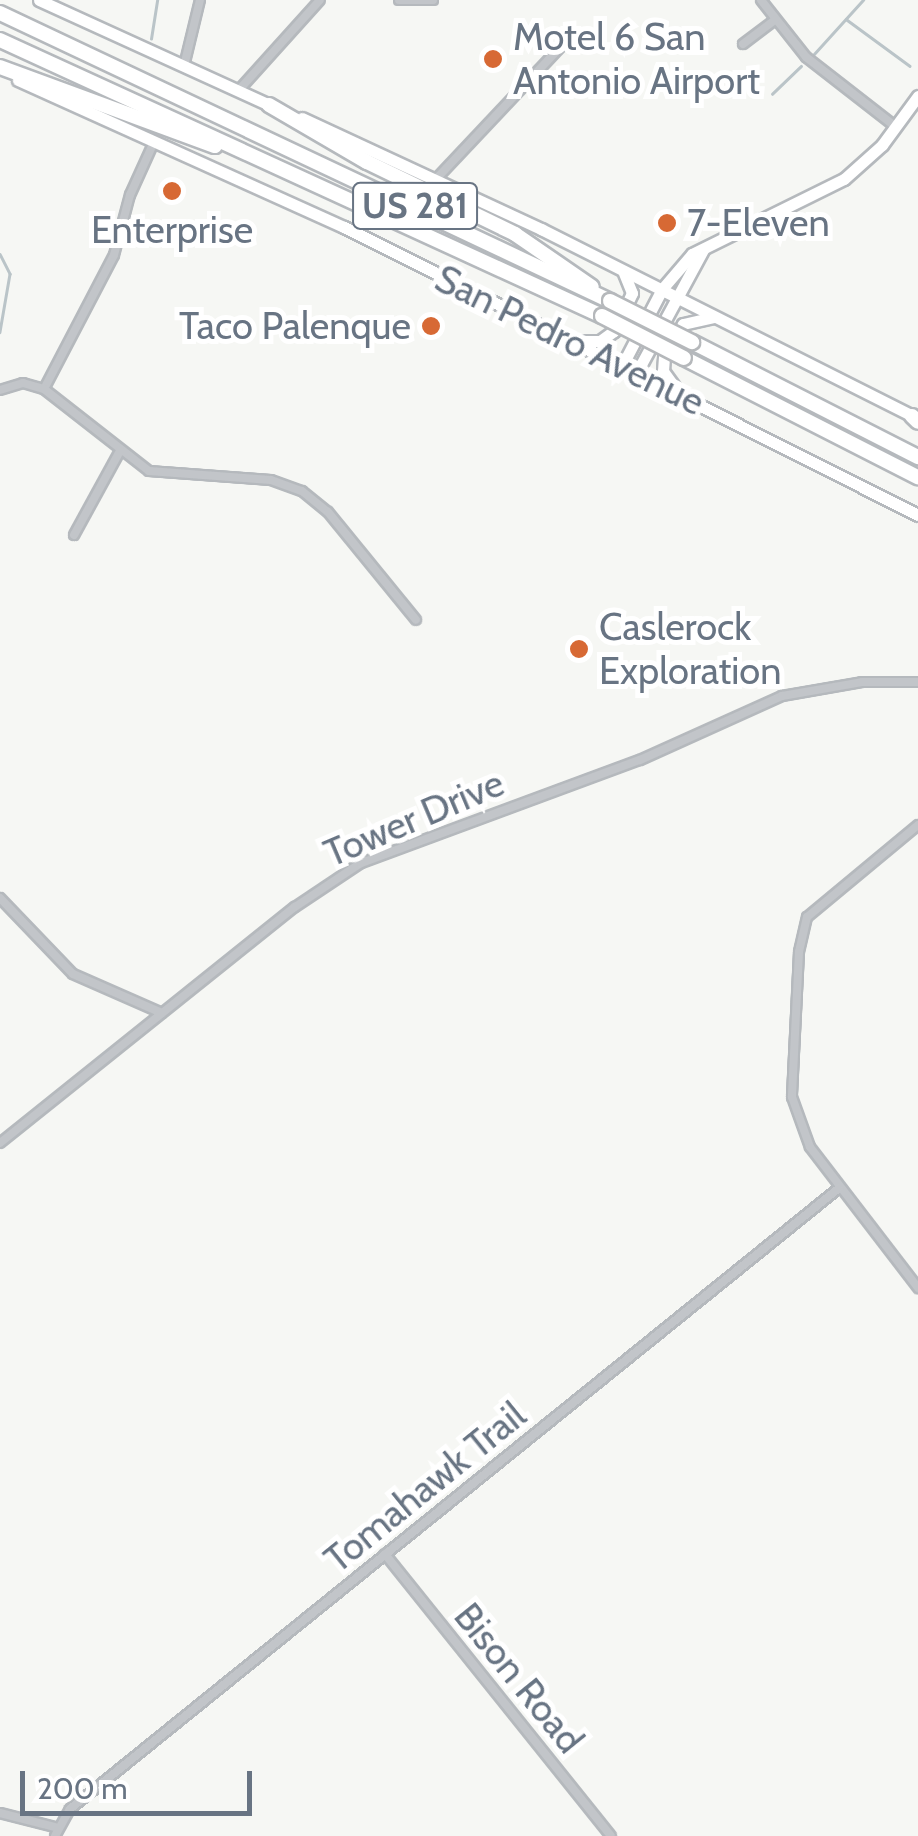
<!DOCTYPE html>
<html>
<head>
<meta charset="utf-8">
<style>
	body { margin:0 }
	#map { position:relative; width:918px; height:1836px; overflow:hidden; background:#f6f7f4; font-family:Cabin,sans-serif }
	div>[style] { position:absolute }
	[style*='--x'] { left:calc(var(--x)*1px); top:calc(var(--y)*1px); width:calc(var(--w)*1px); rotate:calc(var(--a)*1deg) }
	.stream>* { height:2.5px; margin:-1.25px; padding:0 1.25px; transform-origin:1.25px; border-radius:1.25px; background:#bac4c8 }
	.roads { filter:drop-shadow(2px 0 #b5b9bd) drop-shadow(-2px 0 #b5b9bd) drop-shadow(0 2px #b5b9bd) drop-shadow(0 -2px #b5b9bd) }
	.street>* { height:8px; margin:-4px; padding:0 4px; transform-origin:4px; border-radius:4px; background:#c2c5c9 }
	.secondary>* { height:11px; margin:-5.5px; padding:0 5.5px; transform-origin:5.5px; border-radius:5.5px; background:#fff }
	.highway>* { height:14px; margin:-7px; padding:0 7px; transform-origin:7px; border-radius:7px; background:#fff }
	.bridges { filter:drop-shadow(2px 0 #b5b8bb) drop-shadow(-2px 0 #b5b8bb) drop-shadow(0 2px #b5b8bb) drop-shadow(0 -2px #b5b8bb) }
	.highway-bridge>* { height:14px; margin:-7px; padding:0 7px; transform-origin:7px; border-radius:7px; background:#fff }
	.dots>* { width:28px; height:28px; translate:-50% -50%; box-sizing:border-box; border:5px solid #fff; border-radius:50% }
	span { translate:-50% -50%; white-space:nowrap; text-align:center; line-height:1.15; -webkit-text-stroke:10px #fff; paint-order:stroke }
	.shield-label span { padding:2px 8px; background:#fff; border:2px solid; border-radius:8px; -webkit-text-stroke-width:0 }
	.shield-label { font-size:35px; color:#687483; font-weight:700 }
	.poi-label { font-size:38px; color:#687483 }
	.left { translate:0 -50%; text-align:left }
	.right { translate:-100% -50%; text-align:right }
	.street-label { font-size:38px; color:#687483 }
	.scale { position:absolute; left:20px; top:1771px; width:232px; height:45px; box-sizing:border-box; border:5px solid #687483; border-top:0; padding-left:12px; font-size:30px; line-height:35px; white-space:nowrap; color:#687483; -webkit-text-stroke:8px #fff; paint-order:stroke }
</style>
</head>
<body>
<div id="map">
	<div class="stream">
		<div style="--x:846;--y:19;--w:79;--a:36.3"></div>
		<div style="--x:151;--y:39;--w:39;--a:-81"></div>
		<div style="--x:814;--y:54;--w:73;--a:-47.8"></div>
		<div style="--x:772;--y:94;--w:40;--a:-44"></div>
		<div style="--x:0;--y:254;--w:22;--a:63"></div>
		<div style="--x:10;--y:274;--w:59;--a:99.8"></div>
	</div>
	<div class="roads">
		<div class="street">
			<div style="--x:399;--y:0;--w:34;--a:0"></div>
			<div style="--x:761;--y:0;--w:73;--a:51.7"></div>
			<div style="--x:806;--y:57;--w:114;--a:37.9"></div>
			<div style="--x:743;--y:44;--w:40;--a:-37"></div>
			<div style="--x:184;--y:66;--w:68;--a:-76.4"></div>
			<div style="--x:238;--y:91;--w:122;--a:-48"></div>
			<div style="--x:436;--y:179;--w:185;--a:-46.7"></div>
			<div style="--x:44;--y:389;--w:151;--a:-62.4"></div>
			<div style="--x:114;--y:255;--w:62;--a:-75.1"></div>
			<div style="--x:130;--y:195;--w:58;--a:-65.6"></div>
			<div style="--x:0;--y:390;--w:24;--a:-17"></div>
			<div style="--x:23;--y:383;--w:22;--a:16"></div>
			<div style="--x:44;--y:389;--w:133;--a:38"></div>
			<div style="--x:149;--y:471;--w:122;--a:4.2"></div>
			<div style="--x:271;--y:480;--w:33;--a:20"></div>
			<div style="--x:302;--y:491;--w:33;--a:39"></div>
			<div style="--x:328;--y:512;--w:139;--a:50.8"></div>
			<div style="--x:74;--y:535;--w:96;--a:-61.3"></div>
			<div style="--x:918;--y:825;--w:144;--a:140.3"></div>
			<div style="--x:807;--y:917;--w:36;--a:103"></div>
			<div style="--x:799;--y:952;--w:145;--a:92.8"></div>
			<div style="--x:792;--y:1097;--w:53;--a:70.2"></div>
			<div style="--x:810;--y:1147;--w:178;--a:52.5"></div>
			<div style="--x:0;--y:898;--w:105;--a:46.2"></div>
			<div style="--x:73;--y:974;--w:97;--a:23.7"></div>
			<div style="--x:0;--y:1143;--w:378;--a:-38.7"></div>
			<div style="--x:295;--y:907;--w:79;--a:-33.7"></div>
			<div style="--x:361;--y:863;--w:297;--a:-20.3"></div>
			<div style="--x:640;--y:760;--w:156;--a:-24.3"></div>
			<div style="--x:782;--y:696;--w:81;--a:-9.9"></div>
			<div style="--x:862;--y:682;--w:56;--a:0"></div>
			<div style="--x:385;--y:1554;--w:361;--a:51.3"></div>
			<div style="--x:0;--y:1813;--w:57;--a:14.3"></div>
			<div style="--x:55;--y:1836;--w:31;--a:-61"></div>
			<div style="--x:70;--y:1809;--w:988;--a:-38.92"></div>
		</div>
		<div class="secondary">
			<div style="--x:39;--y:0;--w:260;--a:24.5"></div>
			<div style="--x:18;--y:80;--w:358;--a:24.3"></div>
			<div style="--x:344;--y:227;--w:642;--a:26.64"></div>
			<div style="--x:302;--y:118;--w:264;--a:24.9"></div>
			<div style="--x:541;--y:229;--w:422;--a:26.7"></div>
			<div style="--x:582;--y:341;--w:18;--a:0"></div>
			<div style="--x:600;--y:341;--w:17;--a:-36"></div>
			<div style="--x:614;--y:331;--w:42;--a:-64.7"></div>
			<div style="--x:632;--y:293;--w:24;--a:-112"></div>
			<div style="--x:623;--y:364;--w:85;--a:-62.5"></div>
			<div style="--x:662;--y:289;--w:46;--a:-49.4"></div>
			<div style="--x:692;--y:254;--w:169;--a:-26.3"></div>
			<div style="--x:844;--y:179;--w:51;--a:-41.8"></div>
			<div style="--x:882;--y:145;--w:61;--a:-53.7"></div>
			<div style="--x:637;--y:372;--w:139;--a:-61.6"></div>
			<div style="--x:676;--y:389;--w:22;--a:-126"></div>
			<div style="--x:663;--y:371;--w:14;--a:-86"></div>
			<div style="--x:664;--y:357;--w:38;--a:-60"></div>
			<div style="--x:683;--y:324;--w:31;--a:-13"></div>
		</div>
		<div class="highway">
			<div style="--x:0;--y:13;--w:675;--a:25.27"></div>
			<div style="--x:0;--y:40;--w:662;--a:24.63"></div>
			<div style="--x:0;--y:67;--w:229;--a:20.2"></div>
			<div style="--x:269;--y:105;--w:113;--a:30.2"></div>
			<div style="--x:367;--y:162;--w:165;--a:25.9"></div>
			<div style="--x:515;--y:234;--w:93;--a:34.5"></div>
			<div style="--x:692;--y:342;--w:254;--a:27"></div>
			<div style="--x:684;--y:358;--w:263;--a:27"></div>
			<div style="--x:912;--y:416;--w:8;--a:45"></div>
		</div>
	</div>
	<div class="bridges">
		<div class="highway-bridge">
			<div style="--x:610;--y:301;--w:92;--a:26.6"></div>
			<div style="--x:602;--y:316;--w:92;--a:27.1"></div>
		</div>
	</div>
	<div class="dots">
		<div style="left:493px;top:59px;background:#d76934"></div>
		<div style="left:172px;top:191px;background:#d76934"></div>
		<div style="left:667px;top:223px;background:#d76934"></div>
		<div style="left:431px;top:326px;background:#d76934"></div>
		<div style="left:579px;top:649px;background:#d76934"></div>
	</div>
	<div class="shield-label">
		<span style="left:415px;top:206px">US 281</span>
	</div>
	<div class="poi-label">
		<span class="left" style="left:513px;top:59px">Motel 6 San<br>Antonio Airport</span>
		<span class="left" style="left:687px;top:223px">7-Eleven</span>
		<span style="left:172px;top:230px">Enterprise</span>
		<span class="right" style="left:411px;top:326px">Taco Palenque</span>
		<span class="left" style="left:599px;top:649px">Caslerock<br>Exploration</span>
	</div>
	<div class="street-label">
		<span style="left:570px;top:340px;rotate:26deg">San Pedro Avenue</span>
		<span style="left:414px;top:818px;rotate:-23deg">Tower Drive</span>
		<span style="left:425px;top:1487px;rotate:-39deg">Tomahawk Trail</span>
		<span style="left:519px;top:1678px;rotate:51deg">Bison Road</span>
	</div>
	<div class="scale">200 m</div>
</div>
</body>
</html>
